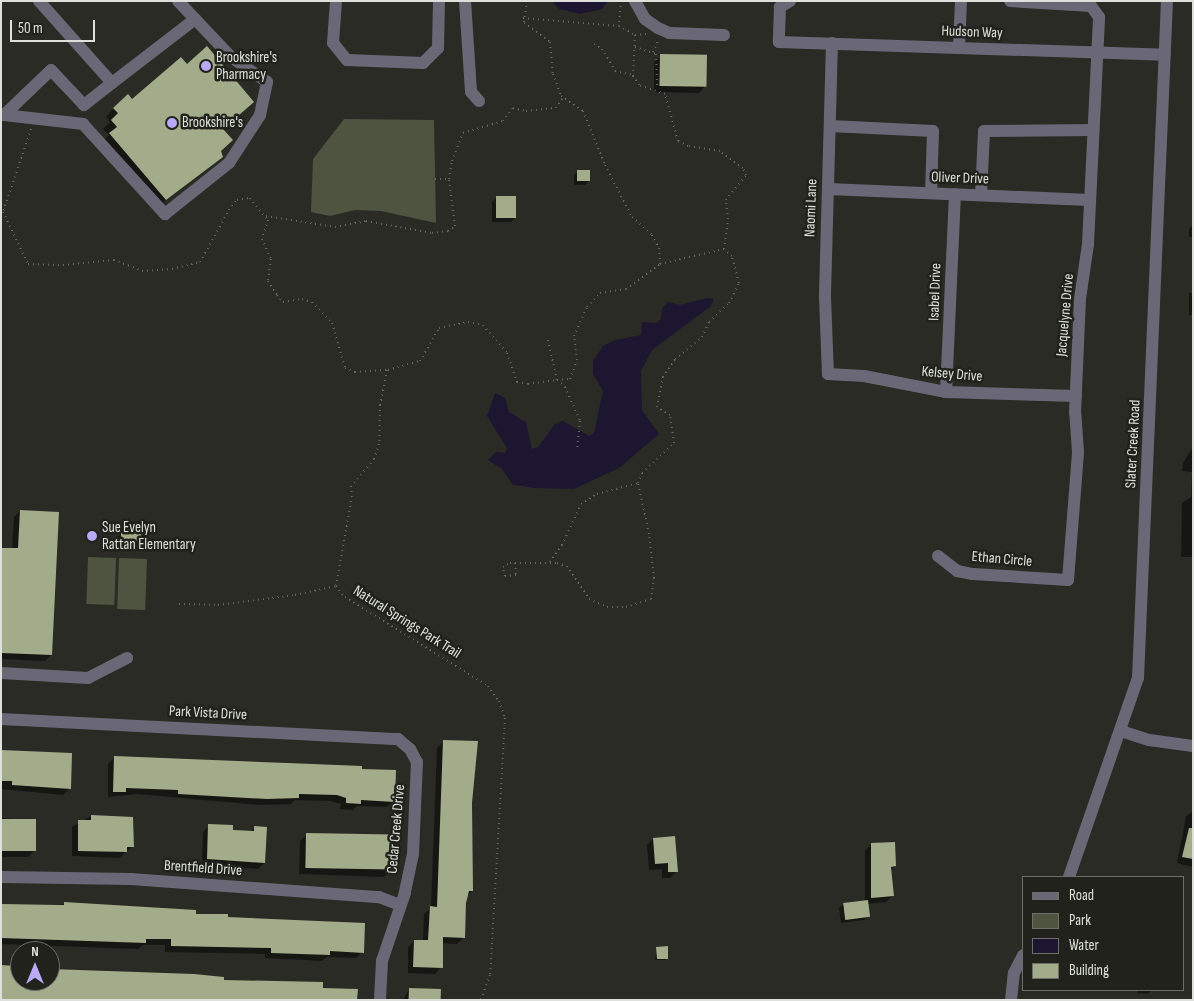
<!DOCTYPE html>
<html>
<head>
<meta charset="utf-8">
<style>
	body { margin:0 }
	#map { position:relative; width:1194px; height:1001px; overflow:hidden; background:#2a2b25; font-family:"Sofia Sans Condensed",sans-serif }
	div>[style] { position:absolute }
	[style*='--x'] { left:calc(var(--x)*1px); top:calc(var(--y)*1px); width:calc(var(--w)*1px); rotate:calc(var(--a)*1deg) }
	.green>* { inset:0; background:#4e543f; transform-origin:0 0 }
	.water>* { inset:0; background:#1c1630 }
	.shadow>* { inset:0; background:#0007; transform-origin:0 0 }
	.building>* { inset:0; background:#a2ab8a; transform-origin:0 0 }
	.path>* { height:2px; margin-top:-1px; transform-origin:0; background:repeating-linear-gradient(90deg,#676862 0 1px,transparent 0 5px) }
	.minor>* { height:12px; margin:-6px; padding:0 6px; transform-origin:6px; border-radius:6px; background:#6a6876 }
	.dots>* { width:14px; height:14px; translate:-50% -50%; box-sizing:border-box; border:2px solid #20221b; border-radius:50% }
	span { translate:-50% -50%; white-space:nowrap; text-align:center; line-height:1.15; -webkit-text-stroke:5px #20221b; paint-order:stroke }
	.street-label { font-size:15px; color:#dee0db }
	.poi-label { font-size:15px; color:#dee0db }
	.left { translate:0 -50%; text-align:left }
	.frame { position:absolute; inset:0; border:2px solid #dee0db; pointer-events:none }
	.legend { position:absolute; left:1022px; top:876px; width:162px; height:115px; box-sizing:border-box; background:#20221b; border:1px solid #6c6e68; margin:0; padding:6px 9px; list-style:none; font-size:15px; color:#dee0db }
	.legend li { display:flex; align-items:center; gap:10px; height:25px }
	.legend b { width:25px; border:1px solid #6c6e68 }
	.north { position:absolute; left:10px; top:941px; width:50px; height:50px; box-sizing:border-box; background:#20221b; border:1px solid #6c6e68; border-radius:50%; rotate:0deg; font-size:14px; font-weight:700; line-height:20px; text-align:center; color:#dee0db }
	.north::after { content:''; display:block; margin:auto; width:18px; height:22px; background:#baaaf7; clip-path:polygon(50% 0,100% 100%,50% 72%,0 100%) }
	.scale { position:absolute; left:10px; top:20px; width:85px; height:22px; box-sizing:border-box; border:2px solid #dee0db; border-top:0; padding-left:6px; font-size:15px; line-height:18px; white-space:nowrap; color:#dee0db; -webkit-text-stroke:4px #20221b; paint-order:stroke }
</style>
</head>
<body>
<div id="map">
	<div class="green">
		<div style="clip-path:polygon(344px 119px,434px 120px,436px 223px,381px 211px,355px 210px,330px 216px,311px 212px,313px 159px)"></div>
		<div style="left:88px;top:557px;width:28px;height:47px;rotate:2deg"></div>
		<div style="left:119px;top:558px;width:28px;height:51px;rotate:2deg"></div>
	</div>
	<div class="water">
		<div style="clip-path:polygon(552px 1px,608px 1px,602px 9px,580px 14px,559px 9px)"></div>
		<div style="clip-path:polygon(707px 298px,714px 299px,711px 306px,652px 350px,641px 371px,642px 410px,659px 434px,619px 468px,574px 489px,535px 488px,513px 485px,502px 469px,488px 460px,496px 452px,505px 453px,507px 448px,487px 416px,495px 393px,505px 398px,509px 412px,526px 422px,532px 449px,538px 447px,555px 424px,563px 421px,589px 436px,594px 433px,603px 391px,593px 374px,593px 361px,603px 346px,615px 340px,641px 335px,642px 322px,656px 323px,661px 319px,662px 308px,668px 302px,680px 305px)"></div>
	</div>
	<div class="shadow">
		<div style="clip-path:polygon(661px 56px,705px 86px,699px 93px,654px 92px,654px 62px)"></div>
		<div style="clip-path:polygon(186px 65px,222px 129px,221px 157px,157px 207px,101px 143px,109px 135px,103px 129px,110px 122px,106px 117px,114px 108px,132px 101px)"></div>
		<div style="clip-path:polygon(578px 171px,589px 181px,585px 185px,574px 185px,574px 175px)"></div>
		<div style="clip-path:polygon(496px 198px,515px 218px,511px 222px,492px 222px,492px 202px)"></div>
		<div style="clip-path:polygon(1193px 225px,1193px 237px,1189px 237px,1189px 229px)"></div>
		<div style="left:1193px;top:293px;width:22px;height:4px;rotate:90deg"></div>
		<div style="clip-path:polygon(1193px 447px,1193px 557px,1181px 557px,1182px 503px,1191px 497px,1192px 472px,1182px 471px,1183px 463px)"></div>
		<div style="clip-path:polygon(20px 511px,51px 655px,45px 661px,1px 659px,1px 549px,12px 549px,14px 517px)"></div>
		<div style="clip-path:polygon(122px 533px,140px 544px,135px 548px,118px 548px,118px 537px)"></div>
		<div style="clip-path:polygon(444px 741px,471px 802px,472px 891px,467px 896px,464px 937px,457px 944px,442px 943px,441px 967px,435px 974px,408px 973px,408px 947px,414px 941px,423px 941px,424px 914px,431px 908px,437px 748px)"></div>
		<div style="clip-path:polygon(1px 751px,70px 788px,63px 795px,1px 789px)"></div>
		<div style="clip-path:polygon(115px 757px,361px 770px,394px 801px,387px 807px,357px 806px,353px 810px,340px 809px,341px 804px,330px 801px,295px 800px,291px 804px,260px 805px,138px 794px,108px 797px,108px 764px)"></div>
		<div style="clip-path:polygon(1193px 811px,1193px 867px,1177px 863px,1186px 817px)"></div>
		<div style="clip-path:polygon(91px 816px,133px 846px,119px 858px,72px 856px,72px 827px)"></div>
		<div style="clip-path:polygon(1px 818px,35px 821px,34px 851px,28px 857px,1px 857px)"></div>
		<div style="clip-path:polygon(209px 825px,231px 832px,250px 832px,255px 827px,264px 863px,258px 869px,202px 865px,203px 832px)"></div>
		<div style="clip-path:polygon(307px 834px,390px 871px,384px 877px,299px 874px,300px 841px)"></div>
		<div style="clip-path:polygon(653px 839px,677px 871px,670px 878px,662px 878px,662px 869px,649px 870px,647px 845px)"></div>
		<div style="clip-path:polygon(871px 844px,895px 866px,890px 871px,892px 896px,886px 902px,867px 904px,868px 916px,864px 920px,841px 923px,839px 908px,844px 904px,865px 902px,865px 851px)"></div>
		<div style="clip-path:polygon(80px 904px,195px 915px,362px 952px,356px 958px,327px 957px,322px 961px,265px 958px,265px 954px,165px 952px,165px 945px,143px 945px,138px 949px,1px 944px,1px 905px)"></div>
		<div style="clip-path:polygon(657px 948px,667px 958px,665px 960px,655px 960px)"></div>
		<div style="clip-path:polygon(50px 967px,56px 967px,56px 970px,194px 975px,1px 1000px,14px 971px,20px 971px,20px 981px,50px 981px)"></div>
		<div style="clip-path:polygon(409px 989px,439px 1000px,403px 1000px)"></div>
		<div style="clip-path:polygon(1137px 990px,1152px 990px,1148px 994px,1137px 993px)"></div>
	</div>
	<div class="building">
		<div style="clip-path:polygon(207px 46px,254px 102px,223px 129px,233px 140px,221px 151px,223px 157px,166px 200px,109px 133px,117px 127px,111px 120px,118px 113px,113px 108px,128px 94px,132px 99px,181px 57px,187px 64px)"></div>
		<div style="left:660px;top:54px;width:47px;height:32px;rotate:1deg"></div>
		<div style="left:577px;top:170px;width:13px;height:11px"></div>
		<div style="left:496px;top:196px;width:20px;height:22px"></div>
		<div style="clip-path:polygon(20px 510px,59px 512px,52px 655px,1px 653px,1px 548px,18px 548px)"></div>
		<div style="left:121px;top:532px;width:20px;height:12px"></div>
		<div style="clip-path:polygon(443px 740px,478px 741px,472px 803px,473px 891px,469px 891px,466px 903px,465px 938px,443px 937px,443px 968px,413px 967px,414px 940px,428px 940px,430px 906px,437px 907px)"></div>
		<div style="clip-path:polygon(1px 750px,72px 753px,71px 789px,12px 785px,12px 781px,1px 781px)"></div>
		<div style="clip-path:polygon(114px 756px,362px 766px,362px 769px,396px 770px,395px 802px,361px 800px,361px 804px,346px 803px,346px 798px,337px 795px,299px 794px,299px 798px,267px 799px,178px 794px,178px 790px,126px 788px,126px 792px,113px 792px)"></div>
		<div style="clip-path:polygon(91px 815px,133px 817px,134px 847px,127px 847px,127px 852px,78px 851px,78px 820px,91px 820px)"></div>
		<div style="left:1px;top:819px;width:35px;height:32px"></div>
		<div style="clip-path:polygon(208px 824px,233px 825px,233px 830px,254px 831px,254px 826px,267px 827px,265px 863px,207px 859px)"></div>
		<div style="clip-path:polygon(1189px 828px,1193px 828px,1193px 859px,1182px 857px)"></div>
		<div style="left:306px;top:833px;width:87px;height:35px;rotate:1deg"></div>
		<div style="clip-path:polygon(675px 836px,678px 872px,668px 872px,668px 863px,655px 864px,653px 838px)"></div>
		<div style="clip-path:polygon(895px 842px,896px 866px,891px 867px,894px 896px,871px 898px,871px 843px)"></div>
		<div style="left:868px;top:900px;width:17px;height:25px;rotate:83deg"></div>
		<div style="clip-path:polygon(64px 902px,196px 910px,196px 914px,228px 914px,228px 917px,365px 923px,364px 953px,330px 951px,330px 955px,271px 953px,271px 948px,171px 946px,171px 939px,146px 939px,146px 943px,1px 938px,1px 904px,64px 905px)"></div>
		<div style="clip-path:polygon(668px 946px,668px 959px,657px 959px,656px 947px)"></div>
		<div style="clip-path:polygon(1px 965px,15px 966px,15px 981px,50px 981px,50px 969px,194px 974px,224px 977px,224px 980px,323px 982px,323px 988px,358px 989px,357px 1000px,1px 1000px)"></div>
		<div style="left:409px;top:988px;width:32px;height:12px;rotate:2deg"></div>
	</div>
	<div class="path">
		<div style="--x:527;--y:1;--w:22;--a:98"></div>
		<div style="--x:524;--y:23;--w:32;--a:36"></div>
		<div style="--x:550;--y:42;--w:32;--a:85"></div>
		<div style="--x:553;--y:74;--w:23;--a:70"></div>
		<div style="--x:561;--y:96;--w:27;--a:34"></div>
		<div style="--x:583;--y:111;--w:58;--a:67.8"></div>
		<div style="--x:605;--y:165;--w:59;--a:62.6"></div>
		<div style="--x:632;--y:217;--w:27;--a:42"></div>
		<div style="--x:652;--y:235;--w:15;--a:62"></div>
		<div style="--x:659;--y:248;--w:16;--a:86"></div>
		<div style="--x:621;--y:1;--w:25;--a:95"></div>
		<div style="--x:619;--y:26;--w:18;--a:29"></div>
		<div style="--x:523;--y:18;--w:96;--a:4.8"></div>
		<div style="--x:594;--y:44;--w:9;--a:32"></div>
		<div style="--x:602;--y:49;--w:26;--a:59"></div>
		<div style="--x:615;--y:71;--w:17;--a:13"></div>
		<div style="--x:635;--y:47;--w:22;--a:18"></div>
		<div style="--x:656;--y:54;--w:35;--a:88"></div>
		<div style="--x:653;--y:52;--w:12;--a:-66"></div>
		<div style="--x:31;--y:129;--w:88;--a:108.6"></div>
		<div style="--x:3;--y:212;--w:58;--a:64.3"></div>
		<div style="--x:28;--y:264;--w:35;--a:2"></div>
		<div style="--x:63;--y:265;--w:51;--a:-5.6"></div>
		<div style="--x:114;--y:260;--w:30;--a:21"></div>
		<div style="--x:142;--y:271;--w:30;--a:-4"></div>
		<div style="--x:172;--y:269;--w:29;--a:-14"></div>
		<div style="--x:200;--y:262;--w:60;--a:-60.9"></div>
		<div style="--x:229;--y:210;--w:13;--a:-51"></div>
		<div style="--x:237;--y:200;--w:13;--a:-9"></div>
		<div style="--x:250;--y:198;--w:28;--a:51"></div>
		<div style="--x:268;--y:220;--w:20;--a:108"></div>
		<div style="--x:262;--y:239;--w:22;--a:66"></div>
		<div style="--x:271;--y:259;--w:22;--a:98"></div>
		<div style="--x:268;--y:281;--w:17;--a:57"></div>
		<div style="--x:277;--y:295;--w:9;--a:49"></div>
		<div style="--x:283;--y:302;--w:19;--a:-9"></div>
		<div style="--x:302;--y:299;--w:10;--a:17"></div>
		<div style="--x:312;--y:302;--w:29;--a:46"></div>
		<div style="--x:332;--y:323;--w:47;--a:73.9"></div>
		<div style="--x:345;--y:368;--w:11;--a:22"></div>
		<div style="--x:355;--y:372;--w:32;--a:-4"></div>
		<div style="--x:387;--y:370;--w:36;--a:101"></div>
		<div style="--x:380;--y:405;--w:39;--a:91"></div>
		<div style="--x:379;--y:444;--w:16;--a:108"></div>
		<div style="--x:374;--y:459;--w:35;--a:130"></div>
		<div style="--x:351;--y:486;--w:10;--a:84"></div>
		<div style="--x:352;--y:496;--w:91;--a:100.1"></div>
		<div style="--x:336;--y:586;--w:14;--a:51"></div>
		<div style="--x:345;--y:597;--w:168;--a:31.9"></div>
		<div style="--x:488;--y:686;--w:19;--a:54"></div>
		<div style="--x:499;--y:701;--w:18;--a:71"></div>
		<div style="--x:505;--y:718;--w:257;--a:93.3"></div>
		<div style="--x:490;--y:975;--w:27;--a:110"></div>
		<div style="--x:435;--y:179;--w:14;--a:0"></div>
		<div style="--x:266;--y:216;--w:70;--a:9.1"></div>
		<div style="--x:335;--y:227;--w:32;--a:-11"></div>
		<div style="--x:366;--y:221;--w:67;--a:10.3"></div>
		<div style="--x:432;--y:233;--w:16;--a:-7"></div>
		<div style="--x:448;--y:231;--w:9;--a:-36"></div>
		<div style="--x:455;--y:226;--w:47;--a:-97.3"></div>
		<div style="--x:449;--y:179;--w:18;--a:-81"></div>
		<div style="--x:452;--y:161;--w:30;--a:-69"></div>
		<div style="--x:463;--y:133;--w:42;--a:-16.7"></div>
		<div style="--x:503;--y:121;--w:16;--a:-52"></div>
		<div style="--x:513;--y:108;--w:13;--a:13"></div>
		<div style="--x:526;--y:111;--w:30;--a:-6"></div>
		<div style="--x:556;--y:108;--w:12;--a:-55"></div>
		<div style="--x:548;--y:340;--w:41;--a:77.3"></div>
		<div style="--x:557;--y:380;--w:13;--a:-4"></div>
		<div style="--x:570;--y:379;--w:20;--a:-70"></div>
		<div style="--x:577;--y:360;--w:24;--a:-97"></div>
		<div style="--x:574;--y:336;--w:32;--a:-66"></div>
		<div style="--x:587;--y:307;--w:19;--a:-47"></div>
		<div style="--x:600;--y:293;--w:26;--a:-9"></div>
		<div style="--x:626;--y:289;--w:42;--a:-36.3"></div>
		<div style="--x:660;--y:264;--w:66;--a:-13.2"></div>
		<div style="--x:724;--y:249;--w:30;--a:-82"></div>
		<div style="--x:728;--y:219;--w:19;--a:-96"></div>
		<div style="--x:726;--y:200;--w:32;--a:-51"></div>
		<div style="--x:746;--y:175;--w:8;--a:-113"></div>
		<div style="--x:743;--y:168;--w:29;--a:-144"></div>
		<div style="--x:720;--y:151;--w:32;--a:-171"></div>
		<div style="--x:688;--y:146;--w:11;--a:-153"></div>
		<div style="--x:678;--y:141;--w:49;--a:-105.5"></div>
		<div style="--x:665;--y:94;--w:28;--a:-161"></div>
		<div style="--x:639;--y:85;--w:11;--a:-124"></div>
		<div style="--x:633;--y:76;--w:41;--a:-87.2"></div>
		<div style="--x:635;--y:35;--w:11;--a:-5"></div>
		<div style="--x:388;--y:370;--w:33;--a:-16"></div>
		<div style="--x:420;--y:361;--w:38;--a:-60"></div>
		<div style="--x:439;--y:328;--w:30;--a:-12"></div>
		<div style="--x:468;--y:322;--w:15;--a:11"></div>
		<div style="--x:483;--y:325;--w:37;--a:49"></div>
		<div style="--x:507;--y:353;--w:31;--a:71"></div>
		<div style="--x:517;--y:382;--w:11;--a:10"></div>
		<div style="--x:528;--y:384;--w:29;--a:-8"></div>
		<div style="--x:557;--y:380;--w:11;--a:41"></div>
		<div style="--x:565;--y:387;--w:37;--a:66"></div>
		<div style="--x:580;--y:421;--w:29;--a:96"></div>
		<div style="--x:550;--y:562;--w:21;--a:-55"></div>
		<div style="--x:562;--y:545;--w:45;--a:-65.1"></div>
		<div style="--x:581;--y:504;--w:19;--a:-32"></div>
		<div style="--x:597;--y:494;--w:42;--a:-15"></div>
		<div style="--x:515;--y:563;--w:12;--a:85"></div>
		<div style="--x:516;--y:575;--w:11;--a:175"></div>
		<div style="--x:505;--y:576;--w:9;--a:-103"></div>
		<div style="--x:503;--y:567;--w:8;--a:-30"></div>
		<div style="--x:510;--y:563;--w:47;--a:0"></div>
		<div style="--x:557;--y:563;--w:10;--a:17"></div>
		<div style="--x:567;--y:566;--w:40;--a:56"></div>
		<div style="--x:589;--y:599;--w:20;--a:24"></div>
		<div style="--x:607;--y:607;--w:19;--a:0"></div>
		<div style="--x:626;--y:607;--w:26;--a:-18"></div>
		<div style="--x:651;--y:599;--w:21;--a:-82"></div>
		<div style="--x:654;--y:578;--w:44;--a:-96.5"></div>
		<div style="--x:649;--y:534;--w:52;--a:-102.2"></div>
		<div style="--x:638;--y:483;--w:11;--a:-68"></div>
		<div style="--x:642;--y:473;--w:44;--a:-43.2"></div>
		<div style="--x:674;--y:443;--w:28;--a:-98"></div>
		<div style="--x:670;--y:415;--w:15;--a:-148"></div>
		<div style="--x:657;--y:407;--w:31;--a:-79"></div>
		<div style="--x:663;--y:377;--w:22;--a:-56"></div>
		<div style="--x:675;--y:359;--w:35;--a:-39"></div>
		<div style="--x:702;--y:337;--w:17;--a:-65"></div>
		<div style="--x:709;--y:322;--w:28;--a:-44"></div>
		<div style="--x:729;--y:303;--w:22;--a:-63"></div>
		<div style="--x:739;--y:283;--w:28;--a:-105"></div>
		<div style="--x:732;--y:256;--w:11;--a:-139"></div>
		<div style="--x:179;--y:604;--w:39;--a:1"></div>
		<div style="--x:218;--y:605;--w:78;--a:-7.4"></div>
		<div style="--x:295;--y:595;--w:42;--a:-12.4"></div>
	</div>
	<div class="minor">
		<div style="--x:39;--y:1;--w:110;--a:48.3"></div>
		<div style="--x:112;--y:83;--w:36;--a:142"></div>
		<div style="--x:84;--y:105;--w:48;--a:-133.3"></div>
		<div style="--x:51;--y:70;--w:65;--a:136.2"></div>
		<div style="--x:4;--y:115;--w:80;--a:6.5"></div>
		<div style="--x:83;--y:124;--w:122;--a:47.7"></div>
		<div style="--x:165;--y:214;--w:82;--a:-38.6"></div>
		<div style="--x:229;--y:163;--w:57;--a:-57.1"></div>
		<div style="--x:260;--y:115;--w:34;--a:-78"></div>
		<div style="--x:267;--y:82;--w:44;--a:-145.2"></div>
		<div style="--x:231;--y:57;--w:77;--a:-133.4"></div>
		<div style="--x:336;--y:1;--w:42;--a:94.1"></div>
		<div style="--x:333;--y:43;--w:22;--a:51"></div>
		<div style="--x:347;--y:60;--w:76;--a:2.3"></div>
		<div style="--x:423;--y:63;--w:21;--a:-45"></div>
		<div style="--x:438;--y:48;--w:47;--a:-88.8"></div>
		<div style="--x:465;--y:1;--w:91;--a:86.2"></div>
		<div style="--x:471;--y:92;--w:12;--a:48"></div>
		<div style="--x:635;--y:1;--w:21;--a:61"></div>
		<div style="--x:645;--y:19;--w:16;--a:35"></div>
		<div style="--x:658;--y:28;--w:12;--a:24"></div>
		<div style="--x:669;--y:33;--w:55;--a:2.1"></div>
		<div style="--x:790;--y:1;--w:12;--a:149"></div>
		<div style="--x:780;--y:7;--w:35;--a:92"></div>
		<div style="--x:779;--y:42;--w:386;--a:1.9"></div>
		<div style="--x:832;--y:43;--w:254;--a:91.6"></div>
		<div style="--x:825;--y:297;--w:77;--a:87.8"></div>
		<div style="--x:828;--y:374;--w:36;--a:3"></div>
		<div style="--x:864;--y:376;--w:84;--a:11"></div>
		<div style="--x:946;--y:392;--w:130;--a:1.8"></div>
		<div style="--x:959;--y:47;--w:46;--a:-87.5"></div>
		<div style="--x:112;--y:83;--w:105;--a:-37.6"></div>
		<div style="--x:830;--y:126;--w:103;--a:2.8"></div>
		<div style="--x:933;--y:131;--w:62;--a:91.8"></div>
		<div style="--x:828;--y:189;--w:262;--a:2.4"></div>
		<div style="--x:981;--y:195;--w:64;--a:-87.3"></div>
		<div style="--x:984;--y:131;--w:109;--a:-0.5"></div>
		<div style="--x:946;--y:392;--w:198;--a:-87.4"></div>
		<div style="--x:938;--y:556;--w:24;--a:38"></div>
		<div style="--x:957;--y:571;--w:16;--a:11"></div>
		<div style="--x:973;--y:574;--w:95;--a:3.6"></div>
		<div style="--x:1068;--y:580;--w:128;--a:-85.5"></div>
		<div style="--x:1078;--y:452;--w:39;--a:-94"></div>
		<div style="--x:1075;--y:413;--w:114;--a:-87.5"></div>
		<div style="--x:1080;--y:299;--w:56;--a:-81.7"></div>
		<div style="--x:1088;--y:244;--w:227;--a:-87.2"></div>
		<div style="--x:1099;--y:17;--w:14;--a:-126"></div>
		<div style="--x:1091;--y:6;--w:81;--a:-176.5"></div>
		<div style="--x:1;--y:673;--w:87;--a:3.3"></div>
		<div style="--x:88;--y:678;--w:44;--a:-27.1"></div>
		<div style="--x:1;--y:719;--w:398;--a:2.9"></div>
		<div style="--x:398;--y:739;--w:16;--a:40"></div>
		<div style="--x:410;--y:749;--w:15;--a:62"></div>
		<div style="--x:417;--y:762;--w:92;--a:92.5"></div>
		<div style="--x:413;--y:854;--w:40;--a:102"></div>
		<div style="--x:405;--y:893;--w:72;--a:108.7"></div>
		<div style="--x:382;--y:961;--w:39;--a:93"></div>
		<div style="--x:1121;--y:731;--w:29;--a:18"></div>
		<div style="--x:1149;--y:740;--w:44;--a:7.8"></div>
		<div style="--x:1;--y:877;--w:130;--a:0.9"></div>
		<div style="--x:131;--y:879;--w:249;--a:4.2"></div>
		<div style="--x:379;--y:897;--w:22;--a:21"></div>
		<div style="--x:1069;--y:877;--w:211;--a:-70.9"></div>
		<div style="--x:1138;--y:678;--w:678;--a:-87.55"></div>
		<div style="--x:1011;--y:1000;--w:27;--a:-84"></div>
		<div style="--x:1014;--y:973;--w:20;--a:-63"></div>
	</div>
	<div class="dots">
		<div style="left:206px;top:66px;background:#baaaf7"></div>
		<div style="left:172px;top:123px;background:#baaaf7"></div>
		<div style="left:92px;top:536px;background:#baaaf7"></div>
	</div>
	<div class="street-label">
		<span style="left:972px;top:32px;rotate:2deg">Hudson Way</span>
		<span style="left:960px;top:178px;rotate:2deg">Oliver Drive</span>
		<span style="left:811px;top:208px;rotate:-88deg">Naomi Lane</span>
		<span style="left:935px;top:292px;rotate:-88deg">Isabel Drive</span>
		<span style="left:1065px;top:315px;rotate:-85deg">Jacquelyne Drive</span>
		<span style="left:952px;top:374px;rotate:5deg">Kelsey Drive</span>
		<span style="left:1133px;top:444px;rotate:-87deg">Slater Creek Road</span>
		<span style="left:1002px;top:559px;rotate:5deg">Ethan Circle</span>
		<span style="left:407px;top:622px;rotate:32deg">Natural Springs Park Trail</span>
		<span style="left:208px;top:713px;rotate:3deg">Park Vista Drive</span>
		<span style="left:396px;top:829px;rotate:-85deg">Cedar Creek Drive</span>
		<span style="left:203px;top:868px;rotate:4deg">Brentfield Drive</span>
	</div>
	<div class="poi-label">
		<span class="left" style="left:216px;top:66px">Brookshire's<br>Pharmacy</span>
		<span class="left" style="left:182px;top:123px">Brookshire's</span>
		<span class="left" style="left:102px;top:536px">Sue Evelyn<br>Rattan Elementary</span>
	</div>
	<div class="frame"></div>
	<ul class="legend">
	<li><b style="height:6px;background:#6a6876"></b>Road</li>
	<li><b style="height:14px;background:#4e543f"></b>Park</li>
	<li><b style="height:14px;background:#1c1630"></b>Water</li>
	<li><b style="height:14px;background:#a2ab8a"></b>Building</li>
	</ul>
	<div class="north">N</div>
	<div class="scale">50 m</div>
</div>
</body>
</html>
